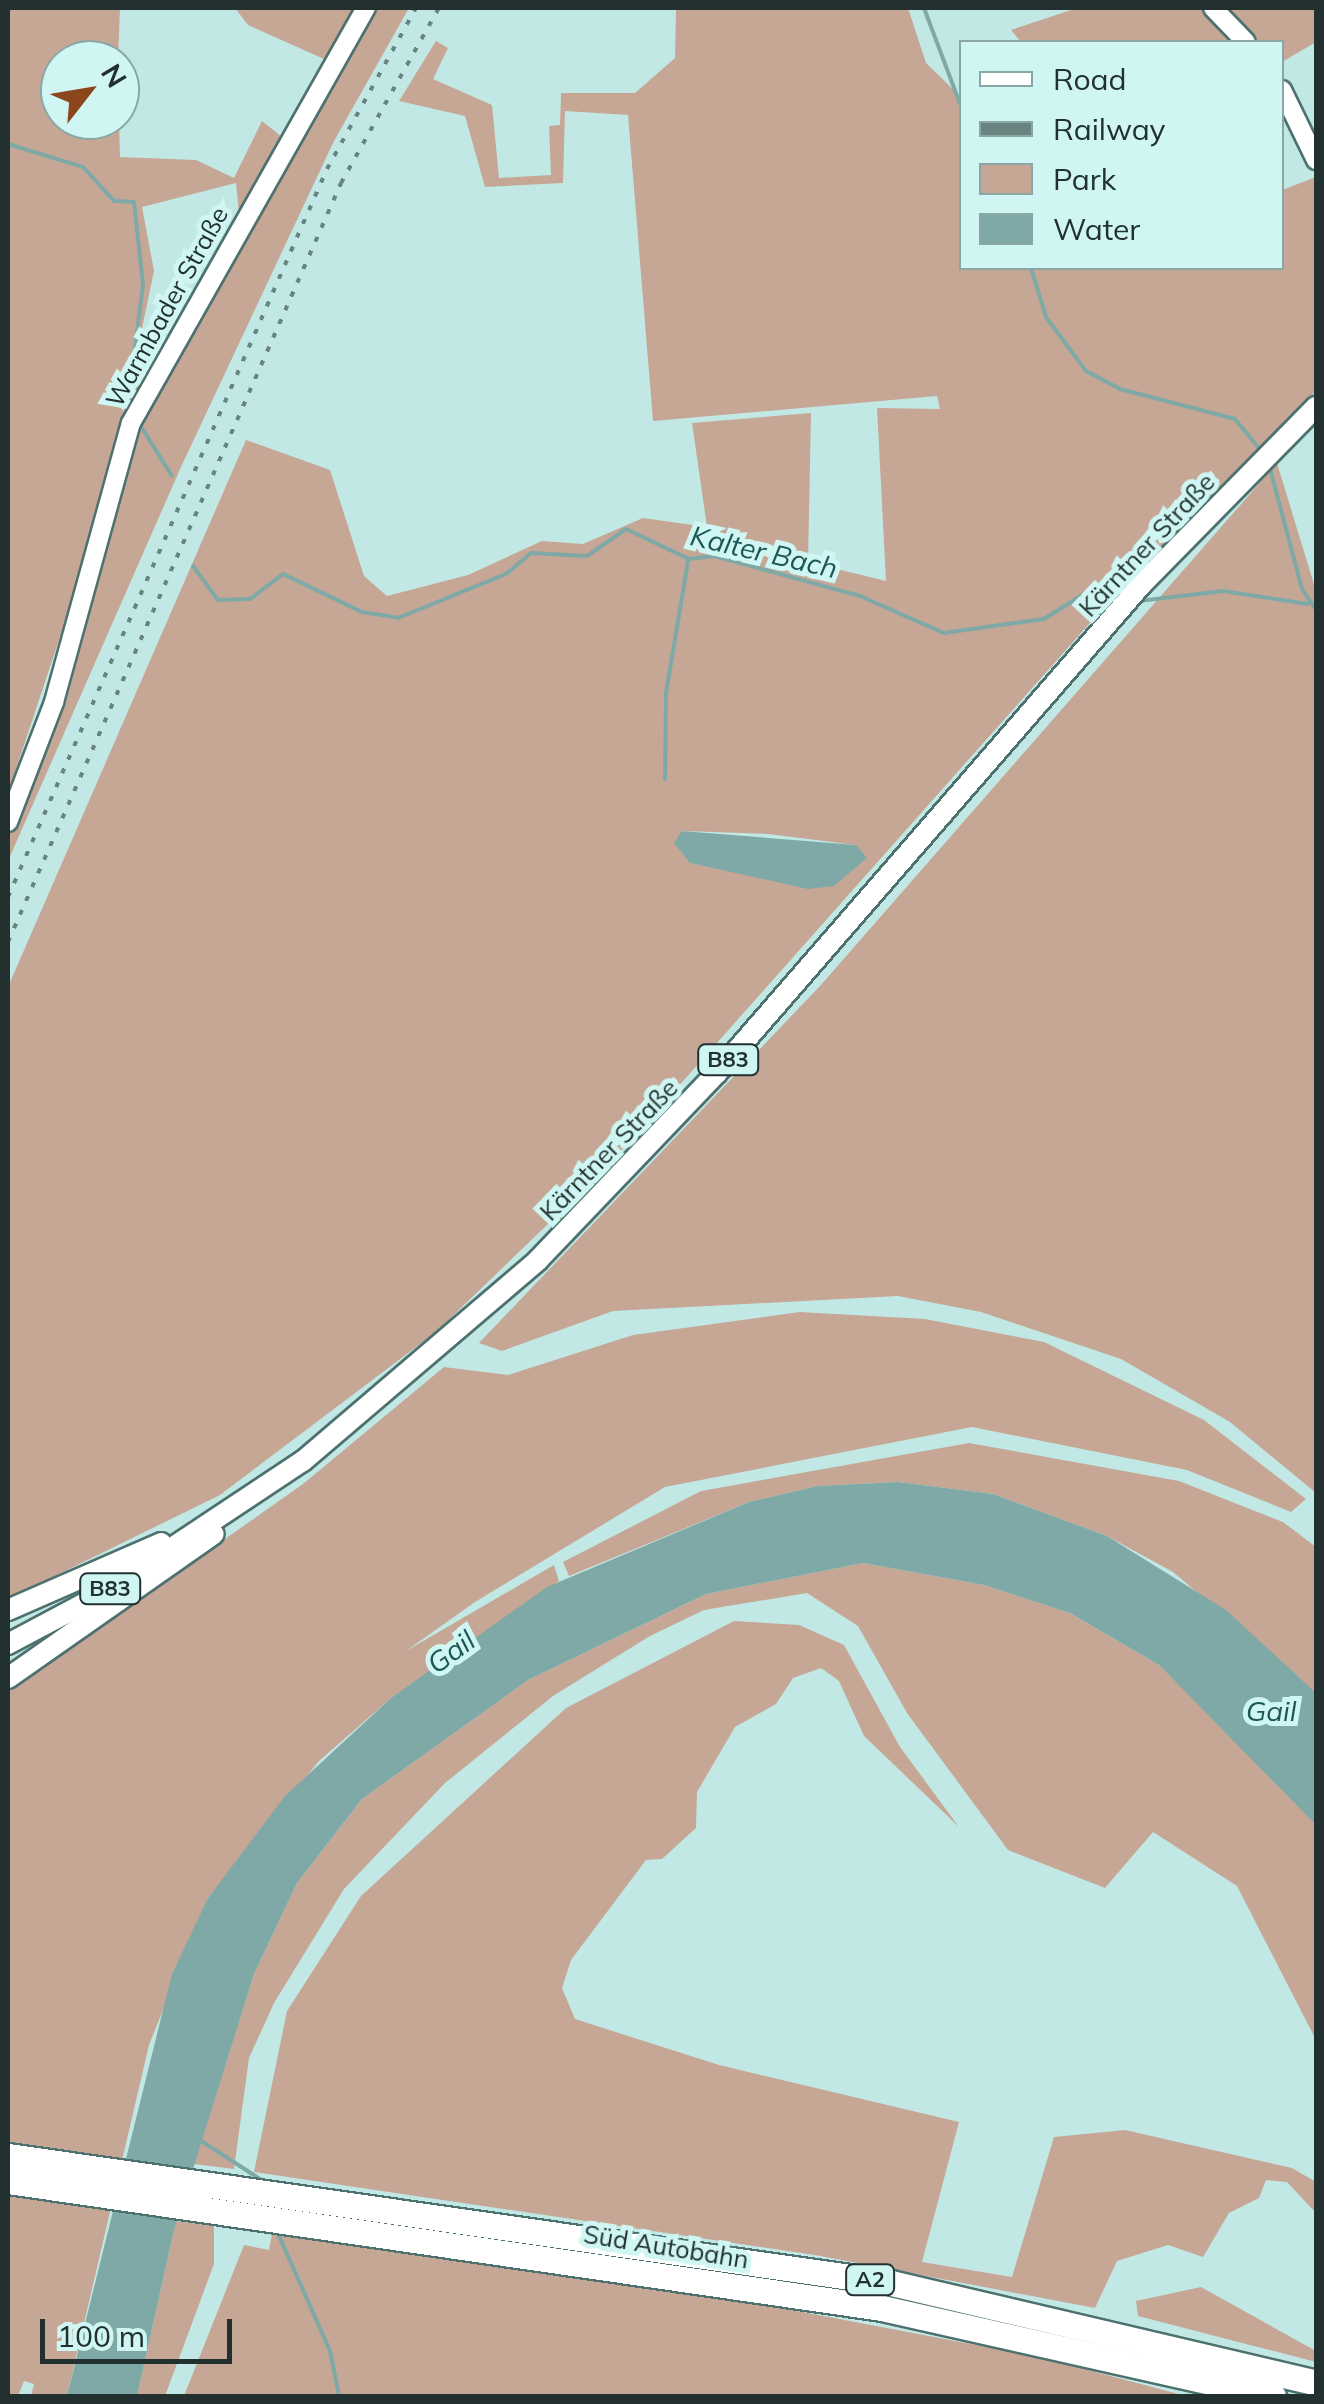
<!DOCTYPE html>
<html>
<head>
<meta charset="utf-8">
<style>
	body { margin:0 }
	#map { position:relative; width:1324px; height:2404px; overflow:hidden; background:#c2e8e6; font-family:Mulish,sans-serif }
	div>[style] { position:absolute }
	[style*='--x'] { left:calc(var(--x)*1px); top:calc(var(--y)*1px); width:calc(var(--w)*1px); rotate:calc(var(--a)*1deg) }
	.green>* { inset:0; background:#c6a796 }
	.water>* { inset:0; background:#7fa9a6 }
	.stream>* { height:4px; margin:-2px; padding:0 2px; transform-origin:2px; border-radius:2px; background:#7fa9a6 }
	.roads { filter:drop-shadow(2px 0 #4d716f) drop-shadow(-2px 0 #4d716f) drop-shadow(0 2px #4d716f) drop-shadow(0 -2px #4d716f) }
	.minor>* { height:18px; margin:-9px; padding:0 9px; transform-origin:9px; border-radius:9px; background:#fff }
	.major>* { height:20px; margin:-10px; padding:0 10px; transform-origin:10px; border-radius:10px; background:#fff }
	.highway>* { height:25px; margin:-12.5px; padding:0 12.5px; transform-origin:12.5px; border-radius:12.5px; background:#fff }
	.rail>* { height:4px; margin-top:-2px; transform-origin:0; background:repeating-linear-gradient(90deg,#698381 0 5px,transparent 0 15px) }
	span { translate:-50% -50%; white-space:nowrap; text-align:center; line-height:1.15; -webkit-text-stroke:10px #cff6f3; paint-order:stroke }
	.shield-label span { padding:2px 8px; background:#cff6f3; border:2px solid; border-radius:8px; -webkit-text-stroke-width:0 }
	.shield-label { font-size:22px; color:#223130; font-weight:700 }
	.street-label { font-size:25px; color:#223130 }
	.water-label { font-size:28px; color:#1c5755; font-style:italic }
	.frame { position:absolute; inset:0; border:10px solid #223130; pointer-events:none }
	.legend { position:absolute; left:959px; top:40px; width:325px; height:230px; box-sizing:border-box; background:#cff6f3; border:2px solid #8aa7a5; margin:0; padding:12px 18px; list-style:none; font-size:30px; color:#223130 }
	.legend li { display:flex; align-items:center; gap:20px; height:50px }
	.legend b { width:50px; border:2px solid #8aa7a5 }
	.north { position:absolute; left:40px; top:40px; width:100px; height:100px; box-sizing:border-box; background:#cff6f3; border:2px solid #8aa7a5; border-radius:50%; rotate:59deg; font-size:28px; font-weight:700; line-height:40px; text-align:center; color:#223130 }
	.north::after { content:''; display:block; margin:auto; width:35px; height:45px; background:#8b461b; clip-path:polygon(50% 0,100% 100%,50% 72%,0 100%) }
	.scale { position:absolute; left:40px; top:2319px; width:192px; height:45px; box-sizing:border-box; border:5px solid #223130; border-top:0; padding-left:12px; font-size:30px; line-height:35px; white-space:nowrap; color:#223130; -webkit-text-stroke:8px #cff6f3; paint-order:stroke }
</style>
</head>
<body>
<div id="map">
	<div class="green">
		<div style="clip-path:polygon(8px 8px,120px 8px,118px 60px,60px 60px,60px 120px,119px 120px,120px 157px,196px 160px,234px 178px,262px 121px,282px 137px,239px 214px,236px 183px,142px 207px,154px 271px,135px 362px,148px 373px,8px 793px)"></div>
		<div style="clip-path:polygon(235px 8px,354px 8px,324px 59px,248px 25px)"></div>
		<div style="clip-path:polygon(372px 8px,409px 8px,334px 141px,181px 467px,8px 861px,8px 835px,132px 437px)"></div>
		<div style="clip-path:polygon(evenodd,676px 8px,908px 8px,926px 63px,961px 97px,962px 268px,1282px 268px,1282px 190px,1316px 177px,1316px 391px,1128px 580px,605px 1169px,436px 1332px,220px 1495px,8px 1599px,8px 987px,246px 440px,330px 470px,364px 576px,387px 596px,468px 575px,542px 541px,583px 544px,643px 518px,707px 527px,692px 423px,811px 413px,808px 562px,886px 581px,877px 408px,940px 409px,937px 396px,653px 421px,628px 115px,565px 111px,563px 183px,485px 187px,465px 116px,399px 101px,436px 41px,448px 48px,433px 79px,492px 105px,499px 178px,551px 175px,549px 126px,560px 125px,561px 93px,635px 93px,675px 58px,676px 8px,682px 831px,768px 834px,856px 845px,747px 874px,690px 863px,682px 831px)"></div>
		<div style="clip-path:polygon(1077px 8px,1205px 8px,1240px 42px,1021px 42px,1011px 30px)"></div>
		<div style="clip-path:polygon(1220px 8px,1316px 8px,1316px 42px,1282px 62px,1282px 42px,1252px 42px)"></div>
		<div style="clip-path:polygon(1277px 463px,1316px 591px,1316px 1493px,1230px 1422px,1121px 1359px,981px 1312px,898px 1296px,613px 1311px,502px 1351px,479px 1343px,820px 986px)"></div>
		<div style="clip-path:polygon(800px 1312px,925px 1319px,1044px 1342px,1204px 1420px,1306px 1499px,1291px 1512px,1187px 1470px,972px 1427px,665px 1487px,475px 1602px,406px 1651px,554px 1565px,559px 1581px,391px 1698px,319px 1761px,208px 1898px,149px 2045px,67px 2396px,31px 2396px,34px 2384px,24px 2381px,18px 2396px,8px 2396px,8px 1692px,303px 1484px,444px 1367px,508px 1375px,633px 1335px)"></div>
		<div style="clip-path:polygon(969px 1443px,1179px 1481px,1283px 1522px,1316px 1547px,1316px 1693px,1173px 1572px,1107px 1536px,993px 1494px,898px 1482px,818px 1486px,749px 1502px,569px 1576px,563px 1562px,701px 1491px)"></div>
		<div style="clip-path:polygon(863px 1563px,984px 1585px,1070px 1613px,1159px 1665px,1284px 1790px,1316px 1825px,1316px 2040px,1237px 1886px,1153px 1832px,1105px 1888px,1008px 1850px,907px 1713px,858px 1626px,807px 1593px,704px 1610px,650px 1636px,553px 1696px,445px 1783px,344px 1889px,274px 2003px,249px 2058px,234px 2169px,194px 2164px,254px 1974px,297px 1883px,362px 1799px,528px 1680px,706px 1594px)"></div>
		<div style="clip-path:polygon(734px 1621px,799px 1625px,844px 1645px,900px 1747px,959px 1827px,864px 1736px,839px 1681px,821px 1668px,793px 1678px,776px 1704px,735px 1727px,697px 1792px,696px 1828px,662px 1859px,646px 1860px,571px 1960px,562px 1988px,575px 2019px,719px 2065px,959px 2122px,922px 2262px,1012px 2277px,1054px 2137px,1125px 2130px,1292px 2168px,1316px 2182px,1316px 2213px,1287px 2182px,1266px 2180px,1259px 2198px,1229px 2213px,1203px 2257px,1168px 2245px,1117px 2261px,1095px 2308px,815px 2255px,254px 2172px,287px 2011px,361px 1896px,566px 1708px)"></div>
		<div style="clip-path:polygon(176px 2221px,214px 2226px,214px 2264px,165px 2396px,137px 2396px)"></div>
		<div style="clip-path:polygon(272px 2234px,719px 2296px,1039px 2357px,1186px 2396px,184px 2396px,244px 2245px,269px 2250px)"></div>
		<div style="clip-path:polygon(1201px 2287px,1316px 2351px,1316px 2362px,1138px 2316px,1136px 2301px)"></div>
	</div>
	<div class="water">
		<div style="clip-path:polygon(682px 831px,856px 845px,867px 858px,834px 886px,808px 889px,690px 863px,674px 843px)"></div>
		<div style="clip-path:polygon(898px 1482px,993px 1494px,1107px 1536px,1226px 1610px,1316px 1693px,1316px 1825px,1159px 1665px,1070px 1613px,984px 1585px,863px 1563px,706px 1594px,528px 1680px,362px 1799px,297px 1883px,254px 1974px,174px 2230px,137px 2396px,67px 2396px,172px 1974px,208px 1898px,285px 1796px,391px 1698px,547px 1587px,749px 1502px,818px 1486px)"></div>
	</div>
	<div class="stream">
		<div style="--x:924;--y:8;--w:108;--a:69.4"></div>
		<div style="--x:8;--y:144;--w:78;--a:17"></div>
		<div style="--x:83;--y:167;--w:46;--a:47.6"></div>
		<div style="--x:114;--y:201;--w:20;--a:3"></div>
		<div style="--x:134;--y:202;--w:83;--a:83.8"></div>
		<div style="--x:143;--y:285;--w:124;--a:97.4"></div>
		<div style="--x:1031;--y:268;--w:51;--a:73"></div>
		<div style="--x:1046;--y:317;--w:67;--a:53.5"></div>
		<div style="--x:1086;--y:371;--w:38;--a:28"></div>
		<div style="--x:1120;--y:389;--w:119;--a:14.6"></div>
		<div style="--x:1235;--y:419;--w:43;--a:50.7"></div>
		<div style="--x:140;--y:425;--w:60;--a:57.9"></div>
		<div style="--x:1269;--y:465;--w:128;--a:75.1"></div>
		<div style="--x:1302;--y:589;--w:25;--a:56"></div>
		<div style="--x:193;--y:566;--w:42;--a:53.7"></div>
		<div style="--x:218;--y:600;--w:32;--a:-2"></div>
		<div style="--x:250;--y:599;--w:41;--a:-37.1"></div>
		<div style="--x:283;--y:574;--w:88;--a:25.7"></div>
		<div style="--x:362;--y:612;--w:36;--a:9"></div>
		<div style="--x:398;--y:618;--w:117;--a:-22.2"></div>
		<div style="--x:506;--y:574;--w:33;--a:-40"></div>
		<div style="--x:531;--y:553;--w:56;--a:3.1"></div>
		<div style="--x:587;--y:556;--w:47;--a:-34.7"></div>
		<div style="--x:626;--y:529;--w:70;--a:25.5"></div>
		<div style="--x:689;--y:559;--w:25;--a:-7"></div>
		<div style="--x:714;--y:556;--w:151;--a:15.3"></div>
		<div style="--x:860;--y:596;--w:92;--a:23.8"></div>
		<div style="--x:944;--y:633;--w:101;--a:-8"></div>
		<div style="--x:1044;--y:619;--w:70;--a:-32.1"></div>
		<div style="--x:1103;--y:582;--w:22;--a:36"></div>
		<div style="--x:1139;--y:601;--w:85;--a:-6.8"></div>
		<div style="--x:1223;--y:591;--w:86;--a:8.7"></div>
		<div style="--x:665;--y:779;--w:86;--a:-89.3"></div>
		<div style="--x:666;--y:693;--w:134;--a:-80.5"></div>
		<div style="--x:200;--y:2140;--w:75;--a:33.1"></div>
		<div style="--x:276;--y:2229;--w:133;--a:66.1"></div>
		<div style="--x:330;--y:2351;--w:46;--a:78.7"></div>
	</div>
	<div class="roads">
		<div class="minor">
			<div style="--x:1213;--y:8;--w:47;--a:45.9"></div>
			<div style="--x:1282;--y:90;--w:78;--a:64.1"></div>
			<div style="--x:8;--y:822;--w:129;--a:-69"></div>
			<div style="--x:54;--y:702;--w:289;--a:-74.6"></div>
			<div style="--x:131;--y:423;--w:477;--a:-60.5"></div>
		</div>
		<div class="major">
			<div style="--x:8;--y:1610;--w:167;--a:-23.6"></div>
			<div style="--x:8;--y:1644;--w:109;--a:-28"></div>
			<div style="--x:104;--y:1593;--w:239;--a:-33.6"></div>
			<div style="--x:303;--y:1461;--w:309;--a:-40.5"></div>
			<div style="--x:538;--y:1260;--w:259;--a:-46.3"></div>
			<div style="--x:717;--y:1073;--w:646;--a:-49.01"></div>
			<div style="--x:1141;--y:585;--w:250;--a:-45.5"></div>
			<div style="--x:8;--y:1678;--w:251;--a:-35"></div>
		</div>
		<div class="highway">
			<div style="--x:8;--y:2156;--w:892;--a:8.18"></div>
			<div style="--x:891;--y:2283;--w:437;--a:13.2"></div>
			<div style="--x:8;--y:2181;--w:883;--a:8.27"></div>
			<div style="--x:882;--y:2308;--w:401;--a:12.7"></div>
		</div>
	</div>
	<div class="rail">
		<div style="--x:8;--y:897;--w:795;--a:-66.34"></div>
		<div style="--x:327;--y:169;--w:184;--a:-61.1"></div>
		<div style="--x:8;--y:942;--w:829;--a:-66.31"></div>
		<div style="--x:341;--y:183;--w:201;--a:-60.8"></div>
	</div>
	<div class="shield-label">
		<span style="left:728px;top:1060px">B83</span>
		<span style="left:110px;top:1589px">B83</span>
		<span style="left:870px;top:2280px">A2</span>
	</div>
	<div class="street-label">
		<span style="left:167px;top:307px;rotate:-61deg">Warmbader Straße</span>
		<span style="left:1147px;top:545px;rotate:-47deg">Kärntner Straße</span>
		<span style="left:609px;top:1150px;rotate:-46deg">Kärntner Straße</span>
		<span style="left:666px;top:2247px;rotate:9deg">Süd Autobahn</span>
	</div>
	<div class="water-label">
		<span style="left:764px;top:552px;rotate:13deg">Kalter Bach</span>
		<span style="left:451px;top:1652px;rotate:-36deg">Gail</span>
		<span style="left:1271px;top:1711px">Gail</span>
	</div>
	<div class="frame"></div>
	<ul class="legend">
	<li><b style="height:12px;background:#fff"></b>Road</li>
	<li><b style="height:12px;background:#698381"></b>Railway</li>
	<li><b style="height:28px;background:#c6a796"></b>Park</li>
	<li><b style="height:28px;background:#7fa9a6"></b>Water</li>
	</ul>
	<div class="north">N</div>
	<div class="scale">100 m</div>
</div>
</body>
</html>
